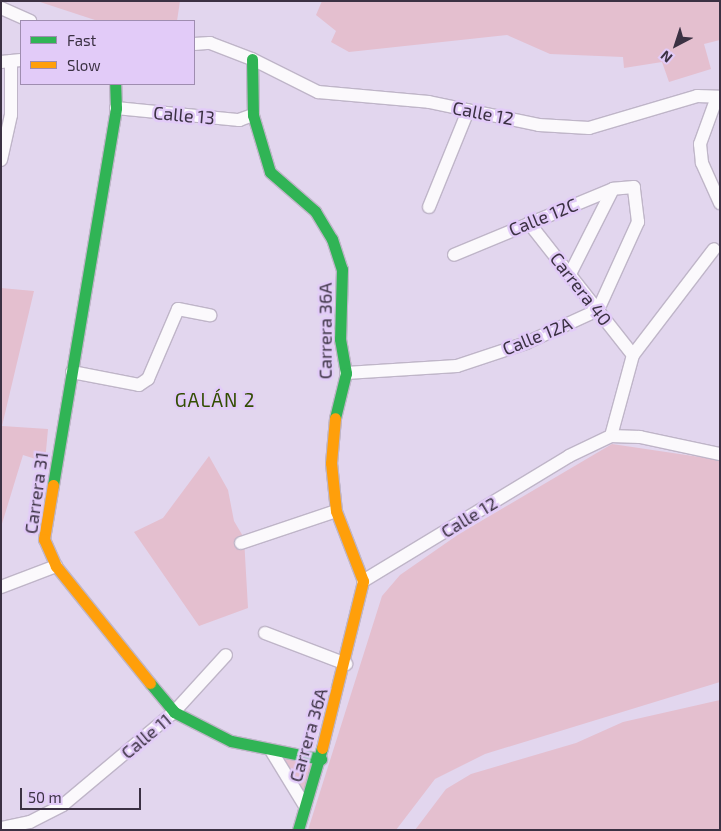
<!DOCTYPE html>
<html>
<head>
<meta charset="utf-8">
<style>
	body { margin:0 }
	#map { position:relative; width:721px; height:831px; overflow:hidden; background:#e2d6ee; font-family:"Exo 2",sans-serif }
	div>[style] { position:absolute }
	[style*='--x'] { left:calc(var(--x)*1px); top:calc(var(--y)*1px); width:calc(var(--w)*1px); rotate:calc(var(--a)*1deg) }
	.green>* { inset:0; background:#e4bfcf }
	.roads { filter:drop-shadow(1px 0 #bfb5c8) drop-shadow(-1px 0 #bfb5c8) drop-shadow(0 1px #bfb5c8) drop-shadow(0 -1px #bfb5c8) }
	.street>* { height:12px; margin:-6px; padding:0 6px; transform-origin:6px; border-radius:6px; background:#fbf9fc }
	.fast>* { height:11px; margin:-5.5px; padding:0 5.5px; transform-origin:5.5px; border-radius:5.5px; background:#30b455 }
	.slow>* { height:11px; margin:-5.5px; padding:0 5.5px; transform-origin:5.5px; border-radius:5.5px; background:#ff9f0a }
	span { translate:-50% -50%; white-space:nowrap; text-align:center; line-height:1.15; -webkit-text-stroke:5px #e2cbf8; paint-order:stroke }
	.street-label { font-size:18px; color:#3b3143 }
	.neighbourhood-label { font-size:19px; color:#324d02; letter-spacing:1px }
	.frame { position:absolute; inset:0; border:2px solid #3b3143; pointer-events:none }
	.legend { position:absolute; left:20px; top:20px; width:175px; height:65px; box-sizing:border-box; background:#e2cbf8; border:1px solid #9f8db0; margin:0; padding:6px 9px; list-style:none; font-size:15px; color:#3b3143 }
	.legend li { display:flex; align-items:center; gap:10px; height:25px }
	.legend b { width:25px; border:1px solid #9f8db0 }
	.north { position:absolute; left:651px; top:20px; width:50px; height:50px; -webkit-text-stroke:4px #e2cbf8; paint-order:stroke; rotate:220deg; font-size:14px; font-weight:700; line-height:20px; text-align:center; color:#3b3143 }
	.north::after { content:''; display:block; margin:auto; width:18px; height:22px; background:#3b3143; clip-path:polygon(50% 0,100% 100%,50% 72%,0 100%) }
	.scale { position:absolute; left:20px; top:788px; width:121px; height:22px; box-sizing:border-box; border:2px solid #3b3143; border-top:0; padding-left:6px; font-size:15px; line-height:18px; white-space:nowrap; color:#3b3143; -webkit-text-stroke:4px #e2cbf8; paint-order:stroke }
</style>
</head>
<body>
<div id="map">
	<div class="green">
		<div style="clip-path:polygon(37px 1px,180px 1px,177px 21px,98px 21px)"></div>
		<div style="clip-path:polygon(322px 1px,720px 1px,720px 40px,704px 44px,711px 69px,669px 82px,662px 62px,624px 68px,623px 57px,550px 54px,507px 35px,349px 52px,331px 42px,336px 31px,316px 15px)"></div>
		<div style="clip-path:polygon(1px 288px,34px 291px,2px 426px,48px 429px,45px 462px,23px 455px,1px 527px)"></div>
		<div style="clip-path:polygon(612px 444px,720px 460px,720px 682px,485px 754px,435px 779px,396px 830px,308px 830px,382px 596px,400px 575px,459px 534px)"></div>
		<div style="clip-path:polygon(209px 456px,228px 490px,234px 521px,244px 538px,248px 608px,199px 626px,134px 532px,163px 518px)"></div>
		<div style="clip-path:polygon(720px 700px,720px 830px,415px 830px,446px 789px,471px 774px,576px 743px,623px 722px)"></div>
		<div style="clip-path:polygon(281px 757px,315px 761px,305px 796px)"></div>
	</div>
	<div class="roads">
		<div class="street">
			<div style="--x:1;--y:8;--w:32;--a:24"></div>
			<div style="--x:194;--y:44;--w:16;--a:-4"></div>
			<div style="--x:210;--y:43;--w:45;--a:20.9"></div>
			<div style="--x:252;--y:59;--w:74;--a:26.6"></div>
			<div style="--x:318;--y:92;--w:111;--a:5.1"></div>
			<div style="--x:429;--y:102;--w:112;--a:11.8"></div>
			<div style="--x:539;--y:125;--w:50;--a:3.4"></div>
			<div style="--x:589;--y:128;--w:113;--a:-16.5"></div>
			<div style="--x:697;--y:96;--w:23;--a:2"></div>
			<div style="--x:1;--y:62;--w:20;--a:-6"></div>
			<div style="--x:717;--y:97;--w:50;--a:109.9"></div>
			<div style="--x:700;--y:144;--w:19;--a:84"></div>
			<div style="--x:702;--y:163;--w:44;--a:65.8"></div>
			<div style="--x:116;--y:108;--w:124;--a:5.6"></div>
			<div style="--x:239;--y:120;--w:15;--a:-20"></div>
			<div style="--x:1;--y:160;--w:46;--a:-77.5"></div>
			<div style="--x:11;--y:115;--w:54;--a:-90"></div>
			<div style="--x:429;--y:207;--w:104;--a:-67.9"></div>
			<div style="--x:529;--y:223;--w:168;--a:51.8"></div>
			<div style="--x:570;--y:274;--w:95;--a:-63.2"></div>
			<div style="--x:72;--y:372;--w:68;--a:11"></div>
			<div style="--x:139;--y:385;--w:11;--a:-34"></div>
			<div style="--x:148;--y:379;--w:76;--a:-66.8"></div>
			<div style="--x:178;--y:309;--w:33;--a:11"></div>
			<div style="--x:346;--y:373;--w:111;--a:-3.6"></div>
			<div style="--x:457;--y:366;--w:73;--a:-18.4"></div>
			<div style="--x:526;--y:343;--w:79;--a:-24.6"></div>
			<div style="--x:598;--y:310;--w:97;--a:-65.6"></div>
			<div style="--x:638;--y:222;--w:35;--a:-97"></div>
			<div style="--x:634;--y:187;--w:21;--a:175"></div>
			<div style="--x:613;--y:189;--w:172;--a:157.5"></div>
			<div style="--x:611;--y:436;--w:84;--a:-74.8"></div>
			<div style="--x:633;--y:355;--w:133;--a:-52.6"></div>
			<div style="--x:241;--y:543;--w:100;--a:-18.6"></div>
			<div style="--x:363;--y:581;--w:241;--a:-31.2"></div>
			<div style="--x:569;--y:456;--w:47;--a:-25.5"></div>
			<div style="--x:611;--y:436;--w:29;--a:2"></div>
			<div style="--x:640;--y:437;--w:82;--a:12"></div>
			<div style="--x:1;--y:587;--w:59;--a:-20.9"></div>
			<div style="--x:265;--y:633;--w:87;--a:20.9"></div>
			<div style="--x:272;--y:752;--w:63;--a:58.6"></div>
			<div style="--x:1;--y:828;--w:30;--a:-12"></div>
			<div style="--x:30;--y:822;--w:37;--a:-27"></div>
			<div style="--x:63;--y:805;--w:145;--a:-40"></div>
			<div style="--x:174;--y:712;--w:77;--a:-47.6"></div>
		</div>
		<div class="fast">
			<div style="--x:252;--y:59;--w:56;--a:89"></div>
			<div style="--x:253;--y:115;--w:59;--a:73.4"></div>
			<div style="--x:270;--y:172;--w:60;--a:40.9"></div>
			<div style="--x:315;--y:211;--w:33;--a:59"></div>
			<div style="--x:332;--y:239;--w:32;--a:72"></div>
			<div style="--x:342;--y:269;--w:70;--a:91.6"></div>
			<div style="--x:340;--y:339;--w:35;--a:80"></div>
			<div style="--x:346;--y:373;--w:46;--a:103.7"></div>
			<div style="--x:53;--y:485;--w:382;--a:-80.5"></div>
			<div style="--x:116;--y:108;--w:24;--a:-92"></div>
			<div style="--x:150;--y:683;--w:38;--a:50"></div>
			<div style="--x:174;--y:712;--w:64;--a:27"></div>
			<div style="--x:231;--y:741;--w:92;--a:11.3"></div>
			<div style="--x:298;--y:830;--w:85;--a:-73.7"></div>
		</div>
		<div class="slow">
			<div style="--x:53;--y:485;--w:55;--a:99.5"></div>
			<div style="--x:44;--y:539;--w:30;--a:66"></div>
			<div style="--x:56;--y:566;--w:150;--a:51.2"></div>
			<div style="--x:322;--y:748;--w:172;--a:-76.2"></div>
			<div style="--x:363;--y:581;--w:75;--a:-111.1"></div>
			<div style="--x:336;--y:511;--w:48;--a:-95.9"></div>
			<div style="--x:331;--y:463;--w:45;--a:-84.9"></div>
		</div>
	</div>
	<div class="street-label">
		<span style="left:483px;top:113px;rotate:11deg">Calle 12</span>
		<span style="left:184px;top:115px;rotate:5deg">Calle 13</span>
		<span style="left:543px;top:217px;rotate:-22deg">Calle 12C</span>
		<span style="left:581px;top:289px;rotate:52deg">Carrera 40</span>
		<span style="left:325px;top:331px;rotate:-90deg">Carrera 36A</span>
		<span style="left:537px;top:336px;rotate:-22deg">Calle 12A</span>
		<span style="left:36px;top:493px;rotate:-82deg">Carrera 31</span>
		<span style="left:469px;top:517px;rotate:-31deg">Calle 12</span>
		<span style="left:308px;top:735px;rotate:-74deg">Carrera 36A</span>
		<span style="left:146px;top:736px;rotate:-40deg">Calle 11</span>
	</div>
	<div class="neighbourhood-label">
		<span style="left:215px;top:400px">GALÁN 2</span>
	</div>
	<div class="frame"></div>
	<ul class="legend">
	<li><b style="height:6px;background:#30b455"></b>Fast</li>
	<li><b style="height:6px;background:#ff9f0a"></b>Slow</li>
	</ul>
	<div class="north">N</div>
	<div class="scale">50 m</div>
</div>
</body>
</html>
